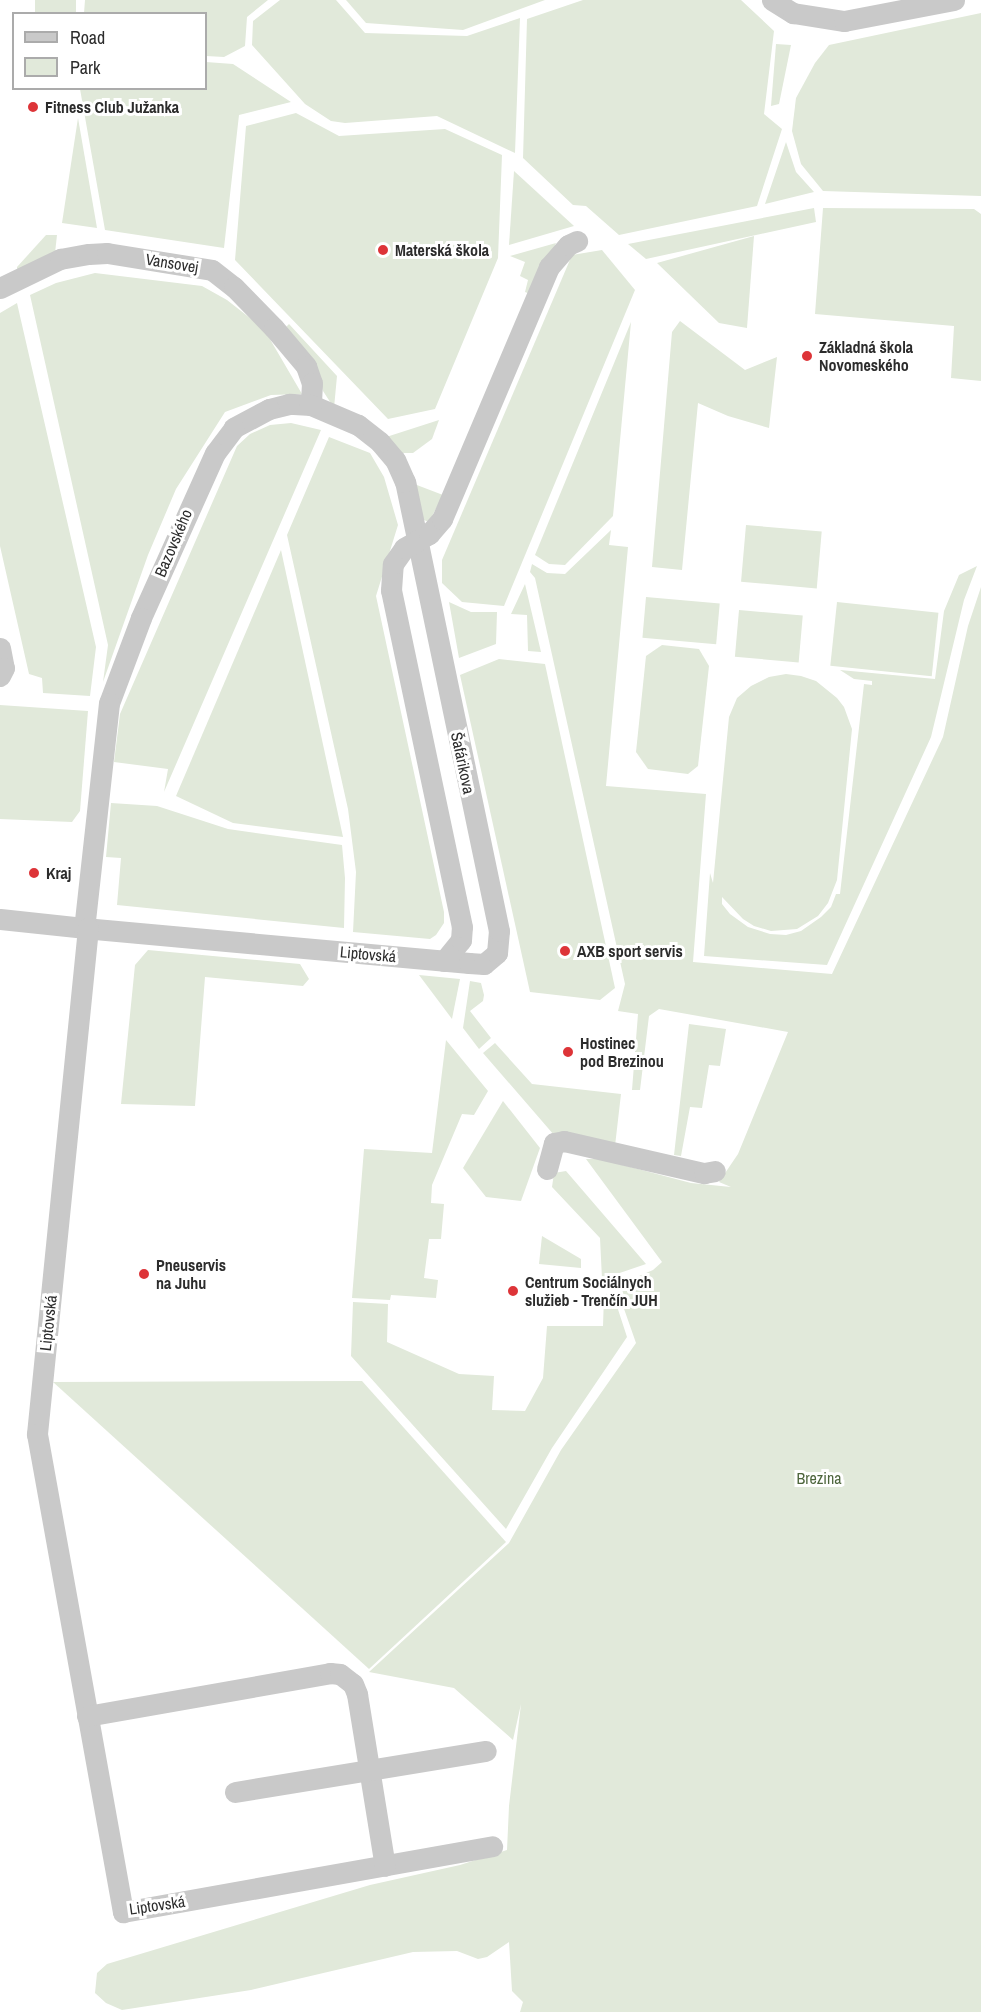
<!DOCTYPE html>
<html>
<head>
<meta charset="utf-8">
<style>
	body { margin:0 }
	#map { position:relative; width:981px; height:2012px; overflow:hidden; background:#fff; font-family:"Archivo Narrow",sans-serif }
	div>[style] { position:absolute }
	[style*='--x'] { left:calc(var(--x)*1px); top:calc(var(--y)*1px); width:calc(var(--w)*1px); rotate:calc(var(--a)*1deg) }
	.green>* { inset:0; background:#e1e9da; transform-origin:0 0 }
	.minor>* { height:21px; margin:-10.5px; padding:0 10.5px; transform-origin:10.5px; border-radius:10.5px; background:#c9c9c9 }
	.dots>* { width:16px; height:16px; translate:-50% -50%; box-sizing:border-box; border:3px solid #fff; border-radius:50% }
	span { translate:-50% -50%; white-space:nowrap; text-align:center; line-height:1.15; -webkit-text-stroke:6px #fff; paint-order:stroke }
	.poi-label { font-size:16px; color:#2c2c2c; font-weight:700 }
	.left { translate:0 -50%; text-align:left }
	.street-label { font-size:16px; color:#2c2c2c }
	.park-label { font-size:16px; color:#4d653c }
	.legend { position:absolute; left:12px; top:12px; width:195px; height:78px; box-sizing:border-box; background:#fff; border:2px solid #ababab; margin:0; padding:8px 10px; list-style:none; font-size:18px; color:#2c2c2c }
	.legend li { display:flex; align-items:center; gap:12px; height:30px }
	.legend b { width:30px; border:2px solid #ababab }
</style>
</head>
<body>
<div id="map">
	<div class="green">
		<div style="left:35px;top:0;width:41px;height:13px"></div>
		<div style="clip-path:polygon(85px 0,268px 0,247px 17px,245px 46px,224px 57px,206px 56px,206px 14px,84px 13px)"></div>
		<div style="clip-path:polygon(280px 0,336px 0,365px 33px,467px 36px,520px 18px,515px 153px,437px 116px,345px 123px,331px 121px,305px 104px,252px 45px,253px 21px)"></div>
		<div style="clip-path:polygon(346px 0,545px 0,463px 30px,366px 23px)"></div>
		<div style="clip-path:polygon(583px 0,741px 0,774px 31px,764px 114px,782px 129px,757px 206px,619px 235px,586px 206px,573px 205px,523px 158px,527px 19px)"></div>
		<div style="clip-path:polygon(981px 13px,981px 196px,823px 191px,801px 164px,792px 131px,796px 98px,815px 63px,829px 45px)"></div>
		<div style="clip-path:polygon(776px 44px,791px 45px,779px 104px,771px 106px)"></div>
		<div style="clip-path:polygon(206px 62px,233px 64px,291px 102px,239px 115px,224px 248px,105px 230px,80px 89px,206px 88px)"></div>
		<div style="clip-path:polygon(296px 113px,339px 136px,445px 129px,502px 155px,498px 258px,435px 409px,388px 419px,235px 260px,246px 126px)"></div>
		<div style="clip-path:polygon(78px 118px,97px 228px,62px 223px)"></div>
		<div style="clip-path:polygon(786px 142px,796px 172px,814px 192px,765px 204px)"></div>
		<div style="clip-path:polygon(514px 171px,574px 226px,509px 245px)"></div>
		<div style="clip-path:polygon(814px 208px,816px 222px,646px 259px,628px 244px)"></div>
		<div style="clip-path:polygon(823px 208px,974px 209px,981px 214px,981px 381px,951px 378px,954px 326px,815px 314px)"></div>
		<div style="clip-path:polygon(46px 235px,57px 235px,55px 253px,17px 272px,17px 267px)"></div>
		<div style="clip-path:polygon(754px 236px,747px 328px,719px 323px,657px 263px)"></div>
		<div style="clip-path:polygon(556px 243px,533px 295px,525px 292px,528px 280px,520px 276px,525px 262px,510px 256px)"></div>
		<div style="clip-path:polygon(602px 250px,635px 290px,504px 606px,462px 602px,442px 583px,442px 560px,572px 255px)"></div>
		<div style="clip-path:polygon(95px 273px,202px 286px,227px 300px,264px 329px,302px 394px,271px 395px,225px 412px,176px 489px,148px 555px,103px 682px,108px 645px,30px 295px,56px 283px)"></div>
		<div style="clip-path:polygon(17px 303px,96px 647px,90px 696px,43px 693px,42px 678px,29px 674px,0 546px,0 313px)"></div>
		<div style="clip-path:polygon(680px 321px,745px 370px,777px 357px,769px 428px,728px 416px,698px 403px,682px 570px,652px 567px,672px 332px)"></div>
		<div style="clip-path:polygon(631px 322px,613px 516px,565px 565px,549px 564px,535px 555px)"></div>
		<div style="clip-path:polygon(289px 324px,337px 376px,334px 408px,323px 391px,314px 361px,285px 328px)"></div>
		<div style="clip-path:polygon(439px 420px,432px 439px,413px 453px,395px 453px,380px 439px)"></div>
		<div style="clip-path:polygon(291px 423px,321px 430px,164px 792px,168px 769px,114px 762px,120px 714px,237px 446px,250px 434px,270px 425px)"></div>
		<div style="clip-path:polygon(329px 437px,370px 453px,384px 477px,398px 525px,376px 596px,444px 912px,444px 923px,436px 935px,430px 939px,353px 932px,356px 872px,348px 809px,287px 535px)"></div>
		<div style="clip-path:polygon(409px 482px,443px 495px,429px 522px,416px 517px)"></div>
		<div style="left:746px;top:525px;width:76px;height:57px;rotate:5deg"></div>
		<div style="clip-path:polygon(611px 530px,609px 545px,628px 547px,606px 786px,706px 794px,693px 962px,832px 974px,943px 737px,968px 626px,981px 587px,981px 2012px,520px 2012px,523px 2002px,512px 1991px,509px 1942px,487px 1957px,478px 1959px,457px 1951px,413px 1952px,251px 1990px,122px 2010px,106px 2003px,95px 1993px,97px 1973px,107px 1964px,370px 1885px,460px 1865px,507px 1850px,509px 1806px,521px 1704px,513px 1740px,454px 1688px,369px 1672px,509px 1543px,561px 1450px,636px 1343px,616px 1286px,653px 1270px,662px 1262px,586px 1159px,600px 1159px,691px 1183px,731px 1187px,719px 1182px,738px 1154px,788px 1032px,659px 1009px,649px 1016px,640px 1090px,632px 1090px,638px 1014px,618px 1011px,625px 984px,535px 578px,530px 572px,532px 564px,547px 573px,565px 574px)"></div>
		<div style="clip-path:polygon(281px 550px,343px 837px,233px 823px,176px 796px)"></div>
		<div style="clip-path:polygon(977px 566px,964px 600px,931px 737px,827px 965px,704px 956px,710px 873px,713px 883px,729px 717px,737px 698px,751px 686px,769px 677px,786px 674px,801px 676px,816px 681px,837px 698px,844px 707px,852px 729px,837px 880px,828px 903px,818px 916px,797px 929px,771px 931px,754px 926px,743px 919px,722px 897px,722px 904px,730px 914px,748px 927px,770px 934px,786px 935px,801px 931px,821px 917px,831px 907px,836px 894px,840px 894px,864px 684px,872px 685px,872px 681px,854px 679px,840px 670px,935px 679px,944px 611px,959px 575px)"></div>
		<div style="clip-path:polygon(525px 584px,541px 652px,528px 651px,527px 615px,511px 614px)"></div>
		<div style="left:646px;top:597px;width:74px;height:41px;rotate:5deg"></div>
		<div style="clip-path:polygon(449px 602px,471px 612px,497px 612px,496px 644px,459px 658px)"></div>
		<div style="left:837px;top:602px;width:102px;height:64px;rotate:6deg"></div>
		<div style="left:739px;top:610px;width:64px;height:47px;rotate:5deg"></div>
		<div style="clip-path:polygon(662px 645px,699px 649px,709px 666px,698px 766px,688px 774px,648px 769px,636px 752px,646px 656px)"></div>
		<div style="clip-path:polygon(499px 659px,545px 664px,615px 988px,600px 1000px,530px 992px,460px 675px)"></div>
		<div style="clip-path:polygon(0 705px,88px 711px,80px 811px,72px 822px,0 819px)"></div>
		<div style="clip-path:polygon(111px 803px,157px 806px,228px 829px,342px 845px,345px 878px,344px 928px,117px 905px,121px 858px,106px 857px)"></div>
		<div style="clip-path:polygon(148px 950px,300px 964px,309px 979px,303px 986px,205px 977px,195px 1106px,121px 1104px,135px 965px)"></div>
		<div style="clip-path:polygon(419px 975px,460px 979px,452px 1019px)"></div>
		<div style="clip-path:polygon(470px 981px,481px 983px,484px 995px,483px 1001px,470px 1011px,491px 1038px,479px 1049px,463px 1028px)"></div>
		<div style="clip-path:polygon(689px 1024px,726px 1029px,720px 1066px,709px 1065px,702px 1108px,690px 1107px,681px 1156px,674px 1155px)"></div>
		<div style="clip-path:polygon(446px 1040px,488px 1091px,474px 1115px,462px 1114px,432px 1185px,431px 1203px,444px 1204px,441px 1239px,429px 1239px,424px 1278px,438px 1280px,436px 1298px,391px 1295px,390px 1300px,352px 1298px,364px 1149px,432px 1153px)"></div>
		<div style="clip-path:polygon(495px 1043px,532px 1084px,621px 1094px,615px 1146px,554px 1135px,483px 1053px)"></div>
		<div style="clip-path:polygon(503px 1101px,540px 1148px,521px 1201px,486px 1197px,463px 1168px)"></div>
		<div style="clip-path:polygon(566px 1171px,646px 1264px,602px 1279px,600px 1238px,552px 1187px,554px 1173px)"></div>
		<div style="clip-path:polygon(542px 1236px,581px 1259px,581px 1268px,539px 1264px)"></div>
		<div style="clip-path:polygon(612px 1291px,627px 1337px,552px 1448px,506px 1529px,351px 1356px,353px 1302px,388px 1304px,387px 1342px,459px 1374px,494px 1376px,492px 1410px,525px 1411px,543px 1378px,547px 1326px,603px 1326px,604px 1295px)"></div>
		<div style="clip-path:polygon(362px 1381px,506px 1542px,369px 1669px,53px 1382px)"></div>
	</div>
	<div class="minor">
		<div style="--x:772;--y:0;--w:25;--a:32"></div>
		<div style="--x:793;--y:13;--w:52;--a:8.9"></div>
		<div style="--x:844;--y:21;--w:112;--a:-10.8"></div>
		<div style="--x:0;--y:288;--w:67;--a:-25.8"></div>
		<div style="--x:60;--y:259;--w:29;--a:-10"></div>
		<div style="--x:89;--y:254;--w:18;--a:-3"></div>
		<div style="--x:107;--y:253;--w:106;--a:9.2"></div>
		<div style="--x:212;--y:270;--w:28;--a:38"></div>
		<div style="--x:234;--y:287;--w:57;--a:45.7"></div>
		<div style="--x:274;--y:328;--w:50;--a:49.9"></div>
		<div style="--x:306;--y:366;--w:18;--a:71"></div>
		<div style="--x:312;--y:383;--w:22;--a:93"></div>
		<div style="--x:0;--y:648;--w:20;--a:79"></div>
		<div style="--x:4;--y:668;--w:9;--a:117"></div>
		<div style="--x:0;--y:919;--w:84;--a:6.1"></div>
		<div style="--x:84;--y:928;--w:387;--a:5.2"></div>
		<div style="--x:469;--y:963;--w:15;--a:4"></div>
		<div style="--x:484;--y:964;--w:17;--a:-40"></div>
		<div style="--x:497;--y:953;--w:22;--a:-85"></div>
		<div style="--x:499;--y:931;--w:459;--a:-101.8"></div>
		<div style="--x:405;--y:482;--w:24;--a:-114"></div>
		<div style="--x:395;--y:460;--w:23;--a:-130"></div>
		<div style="--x:380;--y:442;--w:28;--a:-142"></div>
		<div style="--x:358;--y:425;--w:51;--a:-156.9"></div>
		<div style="--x:311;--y:405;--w:22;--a:-177"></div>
		<div style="--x:289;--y:404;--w:21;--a:166"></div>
		<div style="--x:269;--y:409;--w:40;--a:152"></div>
		<div style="--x:234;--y:428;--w:31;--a:127"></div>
		<div style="--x:215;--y:453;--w:181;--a:114.2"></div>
		<div style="--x:141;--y:618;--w:91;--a:110.6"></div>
		<div style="--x:109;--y:703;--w:226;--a:96.3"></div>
		<div style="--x:88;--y:928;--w:509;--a:95.76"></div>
		<div style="--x:37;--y:1434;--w:486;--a:79.8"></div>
		<div style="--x:123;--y:1912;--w:375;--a:-10.1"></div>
		<div style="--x:444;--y:961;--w:27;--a:-51"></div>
		<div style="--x:461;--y:940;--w:13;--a:-86"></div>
		<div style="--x:462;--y:927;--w:344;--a:-101.9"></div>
		<div style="--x:391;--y:590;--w:26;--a:-86"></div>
		<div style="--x:393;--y:564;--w:19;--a:-55"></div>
		<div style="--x:404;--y:548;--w:29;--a:-29"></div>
		<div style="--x:429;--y:534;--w:20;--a:-49"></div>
		<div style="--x:442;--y:519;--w:274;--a:-67"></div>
		<div style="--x:549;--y:267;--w:29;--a:-49"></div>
		<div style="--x:568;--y:245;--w:10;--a:-24"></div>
		<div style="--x:547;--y:1169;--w:27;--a:-75"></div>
		<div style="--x:554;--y:1143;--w:10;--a:-11"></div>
		<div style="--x:564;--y:1141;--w:144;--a:12.9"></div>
		<div style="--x:704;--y:1173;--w:11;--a:-10"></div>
		<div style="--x:87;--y:1716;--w:247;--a:-10"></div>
		<div style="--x:330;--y:1673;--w:10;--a:6"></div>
		<div style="--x:340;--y:1674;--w:16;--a:38"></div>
		<div style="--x:353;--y:1684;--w:11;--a:68"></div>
		<div style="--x:357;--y:1694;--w:174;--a:80.8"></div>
		<div style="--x:235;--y:1792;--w:254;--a:-9.3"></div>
	</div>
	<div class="dots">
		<div style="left:33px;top:107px;background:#dd3438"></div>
		<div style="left:383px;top:250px;background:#dd3438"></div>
		<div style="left:807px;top:356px;background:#dd3438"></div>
		<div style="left:34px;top:873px;background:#dd3438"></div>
		<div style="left:565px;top:951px;background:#dd3438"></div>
		<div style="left:568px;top:1052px;background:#dd3438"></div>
		<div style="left:144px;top:1274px;background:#dd3438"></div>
		<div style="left:513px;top:1291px;background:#dd3438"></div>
	</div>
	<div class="poi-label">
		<span class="left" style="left:45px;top:107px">Fitness Club Južanka</span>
		<span class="left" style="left:395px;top:250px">Materská škola</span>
		<span class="left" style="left:819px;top:356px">Základná škola<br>Novomeského</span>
		<span class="left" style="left:46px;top:873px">Kraj</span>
		<span class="left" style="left:577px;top:951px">AXB sport servis</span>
		<span class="left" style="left:580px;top:1052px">Hostinec<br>pod Brezinou</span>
		<span class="left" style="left:156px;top:1274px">Pneuservis<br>na Juhu</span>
		<span class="left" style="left:525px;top:1291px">Centrum Sociálnych<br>služieb - Trenčín JUH</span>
	</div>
	<div class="street-label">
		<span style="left:172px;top:263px;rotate:9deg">Vansovej</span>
		<span style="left:173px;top:543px;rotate:-67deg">Bazovského</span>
		<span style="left:463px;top:763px;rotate:78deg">Šafárikova</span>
		<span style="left:368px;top:954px;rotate:5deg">Liptovská</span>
		<span style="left:48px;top:1323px;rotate:-84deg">Liptovská</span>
		<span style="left:157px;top:1905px;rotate:-8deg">Liptovská</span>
	</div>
	<div class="park-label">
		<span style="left:819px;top:1478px">Brezina</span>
	</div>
	<ul class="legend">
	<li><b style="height:8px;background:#c9c9c9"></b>Road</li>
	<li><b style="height:16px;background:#e1e9da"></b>Park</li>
	</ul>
</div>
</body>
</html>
